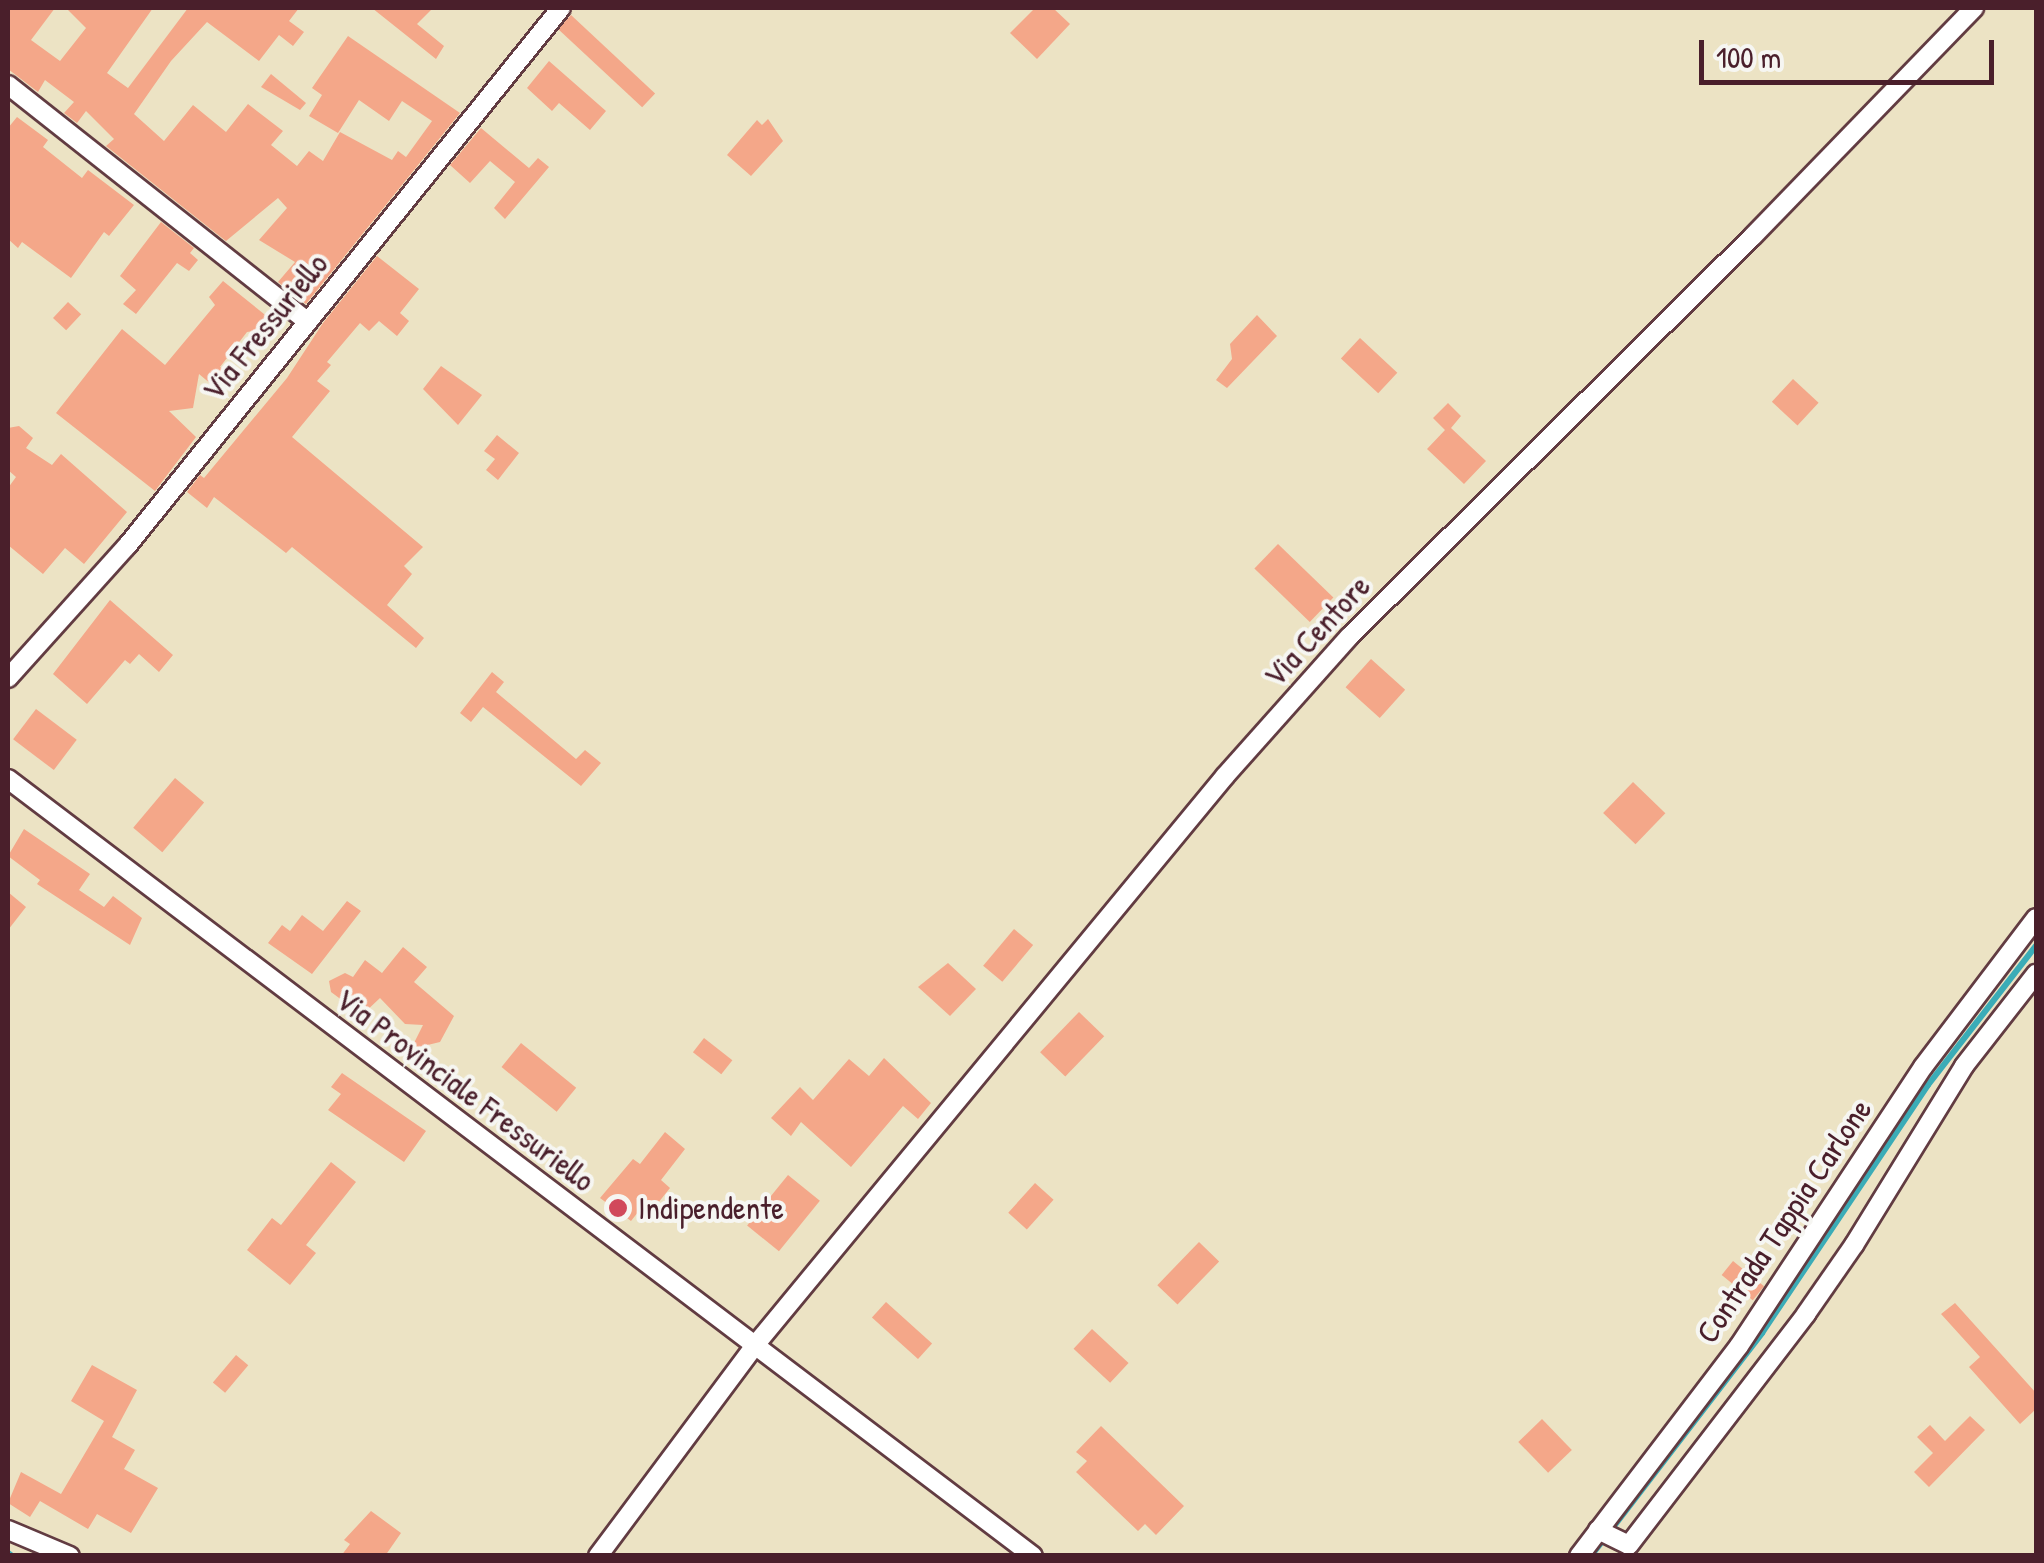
<!DOCTYPE html>
<html>
<head>
<meta charset="utf-8">
<style>
	body { margin:0 }
	#map { position:relative; width:2044px; height:1563px; overflow:hidden; background:#ece3c4; font-family:"Patrick Hand",sans-serif }
	div>[style] { position:absolute }
	[style*='--x'] { left:calc(var(--x)*1px); top:calc(var(--y)*1px); width:calc(var(--w)*1px); rotate:calc(var(--a)*1deg) }
	.stream>* { height:6px; margin:-3px; padding:0 3px; transform-origin:3px; border-radius:3px; background:#3bacb7 }
	.building>* { inset:0; background:#f4a789; transform-origin:0 0 }
	.roads { filter:drop-shadow(2px 0 #623c42) drop-shadow(-2px 0 #623c42) drop-shadow(0 2px #623c42) drop-shadow(0 -2px #623c42) }
	.minor>* { height:18px; margin:-9px; padding:0 9px; transform-origin:9px; border-radius:9px; background:#fff }
	.dots>* { width:28px; height:28px; translate:-50% -50%; box-sizing:border-box; border:5px solid #f6f6f2; border-radius:50% }
	span { translate:-50% -50%; white-space:nowrap; text-align:center; line-height:1.15; -webkit-text-stroke:8px #f6f6f2; paint-order:stroke }
	.street-label { font-size:32px; color:#4a1f2b }
	.poi-label { font-size:32px; color:#4a1f2b }
	.left { translate:0 -50%; text-align:left }
	.frame { position:absolute; inset:0; border:10px solid #4a1f2b; pointer-events:none }
	.scale { position:absolute; left:1699px; top:40px; width:295px; height:45px; box-sizing:border-box; border:5px solid #4a1f2b; border-top:0; padding-left:12px; font-size:30px; line-height:35px; white-space:nowrap; color:#4a1f2b; -webkit-text-stroke:8px #f6f6f2; paint-order:stroke }
</style>
</head>
<body>
<div id="map">
	<div class="stream">
		<div style="--x:8;--y:1553;--w:5;--a:37"></div>
		<div style="--x:1591;--y:1556;--w:281;--a:-52.5"></div>
		<div style="--x:1762;--y:1333;--w:298;--a:-56.2"></div>
		<div style="--x:1928;--y:1085;--w:176;--a:-52.2"></div>
	</div>
	<div class="building">
		<div style="clip-path:polygon(8px 8px,55px 8px,31px 40px,60px 61px,86px 28px,66px 8px,153px 8px,107px 73px,128px 88px,188px 8px,299px 8px,289px 21px,304px 32px,293px 46px,279px 35px,259px 61px,207px 22px,171px 61px,134px 114px,164px 141px,193px 105px,226px 132px,248px 104px,283px 131px,271px 145px,297px 166px,309px 151px,323px 161px,340px 132px,392px 160px,398px 151px,406px 157px,432px 121px,402px 101px,389px 121px,359px 100px,338px 133px,309px 116px,322px 95px,312px 88px,348px 36px,460px 113px,306px 304px,278px 282px,295px 262px,259px 240px,287px 208px,278px 198px,226px 241px,217px 234px,106px 146px,114px 139px,86px 111px,77px 123px,64px 113px,74px 102px,45px 80px,38px 92px,8px 69px)"></div>
		<div style="clip-path:polygon(372px 8px,433px 8px,417px 24px,444px 46px,436px 59px)"></div>
		<div style="clip-path:polygon(1035px 8px,1053px 8px,1070px 24px,1037px 59px,1010px 33px)"></div>
		<div style="left:571px;top:15px;width:115px;height:19px;rotate:43deg"></div>
		<div style="clip-path:polygon(549px 61px,606px 111px,590px 130px,559px 103px,552px 111px,527px 88px)"></div>
		<div style="clip-path:polygon(271px 74px,306px 103px,300px 110px,261px 87px)"></div>
		<div style="clip-path:polygon(17px 117px,48px 140px,43px 147px,82px 178px,88px 170px,134px 205px,109px 236px,104px 232px,71px 278px,22px 242px,18px 248px,8px 239px,8px 128px)"></div>
		<div style="clip-path:polygon(768px 119px,783px 141px,751px 176px,727px 155px,757px 120px,762px 125px)"></div>
		<div style="clip-path:polygon(481px 128px,529px 168px,538px 158px,549px 167px,505px 219px,494px 208px,515px 182px,490px 161px,470px 183px,450px 165px)"></div>
		<div style="clip-path:polygon(161px 222px,194px 248px,190px 253px,198px 260px,189px 271px,177px 263px,136px 314px,123px 304px,136px 290px,120px 276px)"></div>
		<div style="clip-path:polygon(377px 256px,419px 289px,400px 313px,409px 321px,397px 336px,379px 321px,369px 331px,360px 323px,327px 362px,331px 365px,317px 381px,330px 391px,292px 437px,423px 547px,404px 566px,412px 574px,387px 605px,424px 638px,416px 648px,292px 547px,286px 553px,214px 497px,207px 508px,187px 492px,200px 475px,204px 478px,287px 378px,323px 323px)"></div>
		<div style="clip-path:polygon(223px 281px,269px 318px,260px 330px,247px 332px,220px 367px,230px 373px,218px 390px,199px 374px,193px 408px,169px 411px,196px 437px,155px 491px,56px 413px,122px 329px,165px 365px,215px 305px,209px 297px)"></div>
		<div style="left:68px;top:302px;width:18px;height:22px;rotate:43deg"></div>
		<div style="clip-path:polygon(1257px 315px,1277px 336px,1227px 388px,1216px 380px,1232px 359px,1230px 344px)"></div>
		<div style="left:1360px;top:338px;width:51px;height:28px;rotate:43deg"></div>
		<div style="clip-path:polygon(441px 366px,482px 395px,458px 425px,423px 389px)"></div>
		<div style="left:1793px;top:379px;width:35px;height:31px;rotate:43deg"></div>
		<div style="clip-path:polygon(1448px 403px,1461px 416px,1451px 428px,1486px 461px,1464px 484px,1427px 449px,1445px 430px,1433px 418px)"></div>
		<div style="clip-path:polygon(19px 426px,33px 438px,26px 448px,52px 465px,61px 454px,127px 512px,84px 564px,65px 548px,43px 574px,8px 545px,8px 488px,16px 477px,8px 470px,8px 428px)"></div>
		<div style="clip-path:polygon(497px 435px,519px 453px,498px 480px,486px 470px,495px 459px,484px 451px)"></div>
		<div style="left:1278px;top:544px;width:77px;height:34px;rotate:44deg"></div>
		<div style="clip-path:polygon(110px 600px,173px 655px,159px 672px,139px 654px,130px 664px,125px 660px,87px 704px,53px 674px)"></div>
		<div style="left:1371px;top:659px;width:46px;height:38px;rotate:42deg"></div>
		<div style="clip-path:polygon(492px 672px,504px 682px,496px 692px,576px 759px,585px 750px,601px 763px,581px 786px,483px 707px,471px 722px,460px 713px)"></div>
		<div style="left:36px;top:709px;width:51px;height:38px;rotate:37deg"></div>
		<div style="left:175px;top:778px;width:38px;height:65px;rotate:40deg"></div>
		<div style="left:1633px;top:782px;width:45px;height:43px;rotate:44deg"></div>
		<div style="clip-path:polygon(24px 829px,90px 874px,79px 890px,104px 907px,113px 896px,142px 918px,130px 945px,37px 884px,40px 880px,8px 856px)"></div>
		<div style="clip-path:polygon(8px 892px,26px 907px,8px 930px)"></div>
		<div style="clip-path:polygon(347px 901px,361px 911px,312px 974px,268px 943px,282px 925px,290px 931px,302px 915px,323px 931px)"></div>
		<div style="left:1014px;top:929px;width:25px;height:48px;rotate:40deg"></div>
		<div style="clip-path:polygon(403px 947px,427px 967px,414px 982px,454px 1016px,440px 1042px,411px 1049px,423px 1025px,405px 1024px,380px 998px,362px 1015px,331px 992px,329px 981px,345px 973px,353px 977px,365px 960px,382px 973px)"></div>
		<div style="clip-path:polygon(948px 963px,976px 989px,950px 1016px,918px 987px)"></div>
		<div style="left:1079px;top:1012px;width:35px;height:56px;rotate:44deg"></div>
		<div style="left:704px;top:1038px;width:36px;height:18px;rotate:38deg"></div>
		<div style="left:521px;top:1043px;width:71px;height:31px;rotate:39deg"></div>
		<div style="clip-path:polygon(884px 1058px,931px 1103px,918px 1119px,903px 1106px,851px 1167px,801px 1122px,791px 1136px,771px 1118px,800px 1087px,813px 1100px,849px 1059px,869px 1076px)"></div>
		<div style="clip-path:polygon(342px 1073px,426px 1131px,404px 1162px,328px 1110px,341px 1094px,331px 1087px)"></div>
		<div style="clip-path:polygon(665px 1132px,685px 1149px,661px 1180px,670px 1188px,654px 1208px,646px 1202px,631px 1221px,600px 1198px,633px 1159px,640px 1164px)"></div>
		<div style="clip-path:polygon(331px 1162px,356px 1182px,306px 1245px,316px 1253px,290px 1285px,247px 1250px,272px 1218px,281px 1225px)"></div>
		<div style="left:788px;top:1175px;width:41px;height:65px;rotate:39deg"></div>
		<div style="left:1035px;top:1183px;width:25px;height:40px;rotate:42deg"></div>
		<div style="left:1199px;top:1242px;width:28px;height:60px;rotate:44deg"></div>
		<div style="left:1733px;top:1261px;width:40px;height:18px;rotate:39deg"></div>
		<div style="left:886px;top:1302px;width:62px;height:21px;rotate:42deg"></div>
		<div style="clip-path:polygon(1955px 1303px,2036px 1393px,2036px 1409px,2020px 1424px,1969px 1367px,1980px 1357px,1941px 1314px)"></div>
		<div style="left:1092px;top:1329px;width:50px;height:27px;rotate:43deg"></div>
		<div style="left:236px;top:1355px;width:16px;height:36px;rotate:40deg"></div>
		<div style="clip-path:polygon(92px 1365px,137px 1390px,112px 1437px,135px 1450px,124px 1469px,158px 1488px,131px 1533px,97px 1514px,88px 1529px,40px 1501px,30px 1517px,8px 1503px,21px 1472px,61px 1494px,104px 1421px,71px 1401px)"></div>
		<div style="clip-path:polygon(1970px 1416px,1985px 1430px,1929px 1487px,1914px 1472px,1933px 1453px,1917px 1437px,1930px 1425px,1945px 1441px)"></div>
		<div style="left:1542px;top:1419px;width:43px;height:33px;rotate:46deg"></div>
		<div style="clip-path:polygon(1101px 1426px,1184px 1506px,1156px 1535px,1145px 1524px,1138px 1531px,1076px 1472px,1087px 1461px,1076px 1452px)"></div>
		<div style="clip-path:polygon(371px 1511px,401px 1533px,385px 1556px,341px 1556px,350px 1544px,344px 1540px)"></div>
	</div>
	<div class="roads">
		<div class="minor">
			<div style="--x:8;--y:85;--w:382;--a:38.3"></div>
			<div style="--x:8;--y:678;--w:178;--a:-48"></div>
			<div style="--x:127;--y:546;--w:691;--a:-51.11"></div>
			<div style="--x:8;--y:779;--w:1286;--a:37.16"></div>
			<div style="--x:8;--y:1530;--w:67;--a:22.8"></div>
			<div style="--x:1598;--y:1530;--w:34;--a:26"></div>
			<div style="--x:1629;--y:1545;--w:291;--a:-52.5"></div>
			<div style="--x:1806;--y:1314;--w:84;--a:-55.2"></div>
			<div style="--x:1854;--y:1245;--w:210;--a:-58.4"></div>
			<div style="--x:1964;--y:1066;--w:117;--a:-52"></div>
			<div style="--x:598;--y:1556;--w:264;--a:-53.3"></div>
			<div style="--x:756;--y:1344;--w:737;--a:-50.45"></div>
			<div style="--x:1225;--y:776;--w:186;--a:-48.3"></div>
			<div style="--x:1349;--y:637;--w:569;--a:-44.79"></div>
			<div style="--x:1753;--y:236;--w:318;--a:-45.9"></div>
			<div style="--x:1579;--y:1556;--w:264;--a:-52.7"></div>
			<div style="--x:1739;--y:1346;--w:334;--a:-56.6"></div>
			<div style="--x:1923;--y:1067;--w:187;--a:-52.8"></div>
		</div>
	</div>
	<div class="dots">
		<div style="left:618px;top:1208px;background:#d1495b"></div>
	</div>
	<div class="street-label">
		<span style="left:265px;top:327px;rotate:-51deg">Via Fressuriello</span>
		<span style="left:1317px;top:631px;rotate:-47deg">Via Centore</span>
		<span style="left:465px;top:1090px;rotate:37deg">Via Provinciale Fressuriello</span>
		<span style="left:1784px;top:1221px;rotate:-56deg">Contrada Tappia Carlone</span>
	</div>
	<div class="poi-label">
		<span class="left" style="left:638px;top:1208px">Indipendente</span>
	</div>
	<div class="frame"></div>
	<div class="scale">100 m</div>
</div>
</body>
</html>
